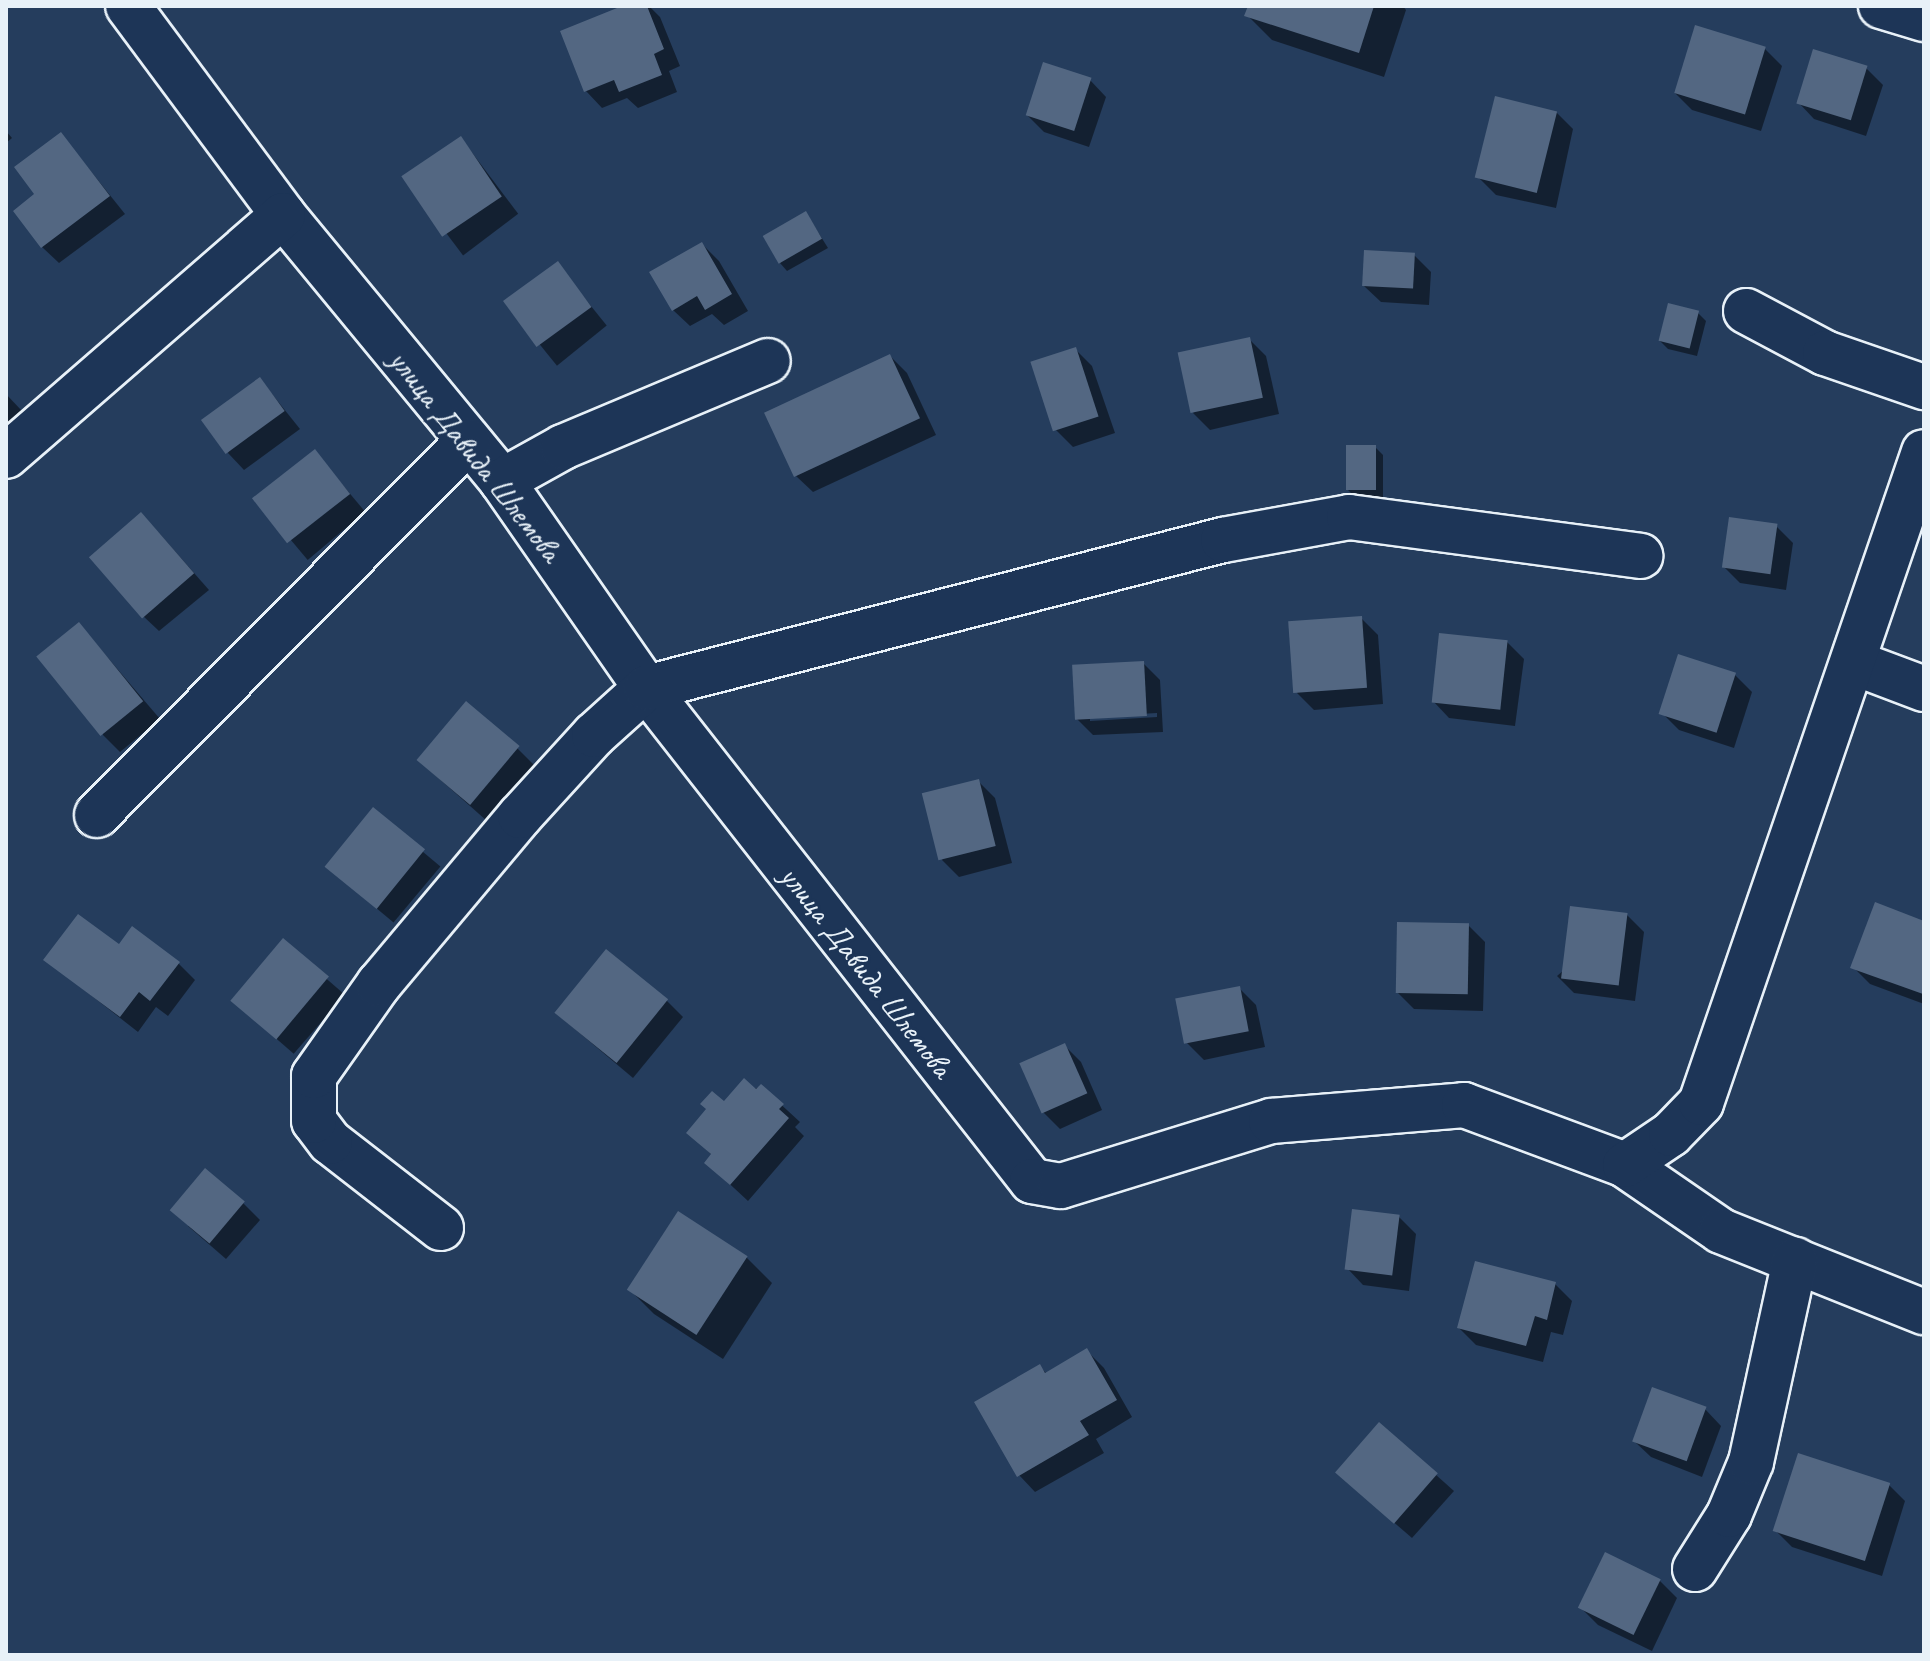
<!DOCTYPE html>
<html>
<head>
<meta charset="utf-8">
<style>
	body { margin:0 }
	#map { position:relative; width:1930px; height:1661px; overflow:hidden; background:#253d5d; font-family:Caveat,sans-serif }
	div>[style] { position:absolute }
	[style*='--x'] { left:calc(var(--x)*1px); top:calc(var(--y)*1px); width:calc(var(--w)*1px); rotate:calc(var(--a)*1deg) }
	.shadow>* { inset:0; background:#0007; transform-origin:0 0 }
	.building>* { inset:0; background:#536782; transform-origin:0 0 }
	.roads { filter:drop-shadow(2px 0 #e8f1f8) drop-shadow(-2px 0 #e8f1f8) drop-shadow(0 2px #e8f1f8) drop-shadow(0 -2px #e8f1f8) }
	.minor>* { height:44px; margin:-22px; padding:0 22px; transform-origin:22px; border-radius:22px; background:#1d3557 }
	span { translate:-50% -50%; white-space:nowrap; text-align:center; line-height:1.15; -webkit-text-stroke:6px #1d3557; paint-order:stroke }
	.street-label { font-size:32px; color:#e8f1f8 }
	.frame { position:absolute; inset:0; border:8px solid #e8f1f8; pointer-events:none }
</style>
</head>
<body>
<div id="map">
	<div class="shadow">
		<div style="clip-path:polygon(628px 6px,649px 6px,660px 17px,680px 66px,669px 71px,677px 92px,638px 108px,627px 98px,602px 108px,586px 91px)"></div>
		<div style="clip-path:polygon(1250px 6px,1403px 6px,1406px 10px,1384px 77px,1272px 40px,1247px 15px)"></div>
		<div style="clip-path:polygon(1765px 49px,1782px 66px,1761px 131px,1692px 110px,1675px 93px)"></div>
		<div style="clip-path:polygon(1866px 68px,1883px 85px,1866px 136px,1814px 119px,1798px 102px)"></div>
		<div style="clip-path:polygon(1090px 80px,1106px 97px,1089px 147px,1044px 132px,1027px 115px)"></div>
		<div style="clip-path:polygon(1556px 112px,1573px 129px,1556px 208px,1496px 195px,1479px 178px)"></div>
		<div style="clip-path:polygon(6px 131px,12px 138px,6px 143px)"></div>
		<div style="clip-path:polygon(61px 134px,125px 214px,59px 263px,42px 247px)"></div>
		<div style="left:461px;top:138px;width:95px;height:69px;rotate:53deg"></div>
		<div style="clip-path:polygon(806px 213px,828px 248px,787px 271px,780px 263px)"></div>
		<div style="clip-path:polygon(702px 244px,719px 261px,748px 311px,724px 325px,712px 314px,690px 326px,673px 310px)"></div>
		<div style="clip-path:polygon(1414px 255px,1431px 272px,1429px 305px,1381px 302px,1364px 286px)"></div>
		<div style="left:557px;top:264px;width:79px;height:64px;rotate:51deg"></div>
		<div style="clip-path:polygon(1698px 313px,1706px 321px,1697px 356px,1668px 349px,1660px 341px)"></div>
		<div style="clip-path:polygon(1249px 339px,1266px 356px,1279px 414px,1210px 430px,1193px 413px)"></div>
		<div style="clip-path:polygon(1075px 349px,1092px 366px,1115px 433px,1073px 447px,1056px 430px)"></div>
		<div style="clip-path:polygon(890px 356px,907px 373px,936px 435px,813px 492px,796px 476px)"></div>
		<div style="clip-path:polygon(260px 379px,300px 429px,244px 470px,228px 453px)"></div>
		<div style="clip-path:polygon(6px 394px,22px 411px,6px 426px)"></div>
		<div style="clip-path:polygon(1375px 447px,1383px 455px,1383px 498px,1355px 497px,1347px 489px)"></div>
		<div style="left:315px;top:452px;width:78px;height:75px;rotate:50deg"></div>
		<div style="clip-path:polygon(1776px 526px,1793px 543px,1786px 590px,1740px 583px,1723px 566px)"></div>
		<div style="clip-path:polygon(158px 532px,209px 590px,159px 631px,142px 615px)"></div>
		<div style="clip-path:polygon(1361px 618px,1378px 635px,1383px 704px,1314px 710px,1297px 693px)"></div>
		<div style="clip-path:polygon(79px 624px,160px 719px,120px 752px,103px 735px)"></div>
		<div style="clip-path:polygon(1507px 642px,1524px 659px,1515px 726px,1449px 718px,1433px 701px)"></div>
		<div style="clip-path:polygon(evenodd,1143px 663px,1160px 680px,1163px 732px,1093px 735px,1076px 718px,1143px 663px,1157px 713px,1157px 717px,1090px 721px,1090px 717px,1157px 713px)"></div>
		<div style="clip-path:polygon(1735px 675px,1752px 692px,1734px 748px,1679px 730px,1662px 713px)"></div>
		<div style="clip-path:polygon(517px 748px,534px 765px,487px 821px,418px 760px)"></div>
		<div style="clip-path:polygon(978px 781px,995px 798px,1012px 863px,959px 877px,942px 860px)"></div>
		<div style="left:373px;top:810px;width:88px;height:73px;rotate:40deg"></div>
		<div style="clip-path:polygon(1876px 905px,1924px 923px,1924px 1004px,1870px 984px,1853px 967px)"></div>
		<div style="clip-path:polygon(1627px 915px,1644px 932px,1635px 1001px,1574px 993px,1557px 976px)"></div>
		<div style="clip-path:polygon(1468px 925px,1485px 942px,1483px 1011px,1414px 1009px,1397px 992px)"></div>
		<div style="left:283px;top:941px;width:82px;height:78px;rotate:41deg"></div>
		<div style="clip-path:polygon(119px 946px,178px 963px,195px 980px,168px 1016px,156px 1007px,138px 1032px,46px 960px)"></div>
		<div style="clip-path:polygon(1239px 988px,1256px 1005px,1265px 1047px,1204px 1060px,1187px 1043px)"></div>
		<div style="clip-path:polygon(666px 1000px,683px 1017px,633px 1078px,556px 1013px)"></div>
		<div style="clip-path:polygon(1064px 1045px,1081px 1062px,1102px 1110px,1060px 1129px,1043px 1112px)"></div>
		<div style="clip-path:polygon(761px 1086px,800px 1122px,795px 1127px,804px 1136px,748px 1201px,706px 1162px,713px 1156px,689px 1133px,725px 1104px)"></div>
		<div style="clip-path:polygon(243px 1203px,260px 1220px,226px 1259px,188px 1226px)"></div>
		<div style="clip-path:polygon(678px 1213px,747px 1258px,772px 1283px,723px 1359px,654px 1314px,629px 1289px)"></div>
		<div style="clip-path:polygon(1399px 1217px,1416px 1234px,1409px 1291px,1363px 1285px,1347px 1268px)"></div>
		<div style="clip-path:polygon(1555px 1284px,1572px 1301px,1563px 1335px,1551px 1332px,1543px 1362px,1476px 1345px,1459px 1328px)"></div>
		<div style="clip-path:polygon(1087px 1351px,1104px 1368px,1132px 1417px,1096px 1439px,1104px 1453px,1035px 1492px,1019px 1475px,1039px 1366px,1047px 1374px)"></div>
		<div style="clip-path:polygon(1705px 1409px,1721px 1426px,1702px 1477px,1651px 1457px,1634px 1441px)"></div>
		<div style="clip-path:polygon(1379px 1424px,1454px 1491px,1412px 1538px,1354px 1488px)"></div>
		<div style="clip-path:polygon(1889px 1485px,1905px 1501px,1882px 1576px,1792px 1547px,1775px 1530px)"></div>
		<div style="clip-path:polygon(1606px 1555px,1660px 1581px,1677px 1598px,1652px 1651px,1598px 1625px,1581px 1608px)"></div>
	</div>
	<div class="building">
		<div style="clip-path:polygon(622px 6px,647px 6px,664px 49px,654px 54px,662px 75px,619px 92px,614px 80px,584px 92px,560px 31px)"></div>
		<div style="clip-path:polygon(1248px 6px,1374px 6px,1359px 53px,1244px 16px)"></div>
		<div style="left:1695px;top:25px;width:74px;height:71px;rotate:17deg"></div>
		<div style="left:1813px;top:49px;width:57px;height:57px;rotate:17deg"></div>
		<div style="left:1043px;top:62px;width:51px;height:56px;rotate:18deg"></div>
		<div style="left:1495px;top:96px;width:64px;height:84px;rotate:14deg"></div>
		<div style="clip-path:polygon(61px 132px,110px 196px,41px 248px,13px 211px,34px 194px,14px 167px)"></div>
		<div style="left:461px;top:136px;width:73px;height:72px;rotate:56deg"></div>
		<div style="left:806px;top:211px;width:32px;height:50px;rotate:60deg"></div>
		<div style="clip-path:polygon(702px 242px,732px 294px,705px 310px,697px 296px,672px 311px,649px 272px)"></div>
		<div style="left:1364px;top:250px;width:51px;height:36px;rotate:3deg"></div>
		<div style="left:558px;top:261px;width:57px;height:68px;rotate:54deg"></div>
		<div style="left:1668px;top:303px;width:32px;height:39px;rotate:14deg"></div>
		<div style="left:1250px;top:337px;width:62px;height:74px;rotate:78deg"></div>
		<div style="left:1076px;top:347px;width:73px;height:48px;rotate:72deg"></div>
		<div style="left:890px;top:354px;width:71px;height:139px;rotate:65deg"></div>
		<div style="left:260px;top:377px;width:42px;height:73px;rotate:54deg"></div>
		<div style="left:1346px;top:445px;width:30px;height:45px"></div>
		<div style="left:315px;top:449px;width:57px;height:80px;rotate:52deg"></div>
		<div style="left:141px;top:512px;width:81px;height:69px;rotate:49deg"></div>
		<div style="left:1729px;top:517px;width:49px;height:51px;rotate:8deg"></div>
		<div style="left:1362px;top:616px;width:72px;height:74px;rotate:86deg"></div>
		<div style="left:79px;top:622px;width:102px;height:55px;rotate:51deg"></div>
		<div style="left:1439px;top:633px;width:69px;height:70px;rotate:6deg"></div>
		<div style="left:1678px;top:654px;width:61px;height:63px;rotate:18deg"></div>
		<div style="left:1144px;top:661px;width:55px;height:72px;rotate:87deg"></div>
		<div style="left:466px;top:701px;width:70px;height:77px;rotate:40deg"></div>
		<div style="left:979px;top:779px;width:69px;height:59px;rotate:76deg"></div>
		<div style="left:373px;top:807px;width:67px;height:77px;rotate:39deg"></div>
		<div style="clip-path:polygon(1875px 902px,1924px 921px,1923px 994px,1850px 968px)"></div>
		<div style="left:1570px;top:906px;width:58px;height:73px;rotate:7deg"></div>
		<div style="clip-path:polygon(78px 914px,119px 944px,132px 926px,180px 962px,150px 1001px,139px 992px,120px 1017px,43px 960px)"></div>
		<div style="left:1397px;top:922px;width:72px;height:71px;rotate:1deg"></div>
		<div style="left:283px;top:938px;width:60px;height:82px;rotate:40deg"></div>
		<div style="left:606px;top:949px;width:80px;height:82px;rotate:39deg"></div>
		<div style="left:1240px;top:986px;width:46px;height:66px;rotate:79deg"></div>
		<div style="left:1065px;top:1043px;width:55px;height:50px;rotate:66deg"></div>
		<div style="clip-path:polygon(744px 1078px,756px 1089px,761px 1084px,784px 1104px,779px 1109px,789px 1118px,730px 1185px,704px 1163px,711px 1154px,686px 1133px,706px 1109px,700px 1104px,712px 1091px,724px 1101px)"></div>
		<div style="left:205px;top:1168px;width:52px;height:55px;rotate:40deg"></div>
		<div style="left:1352px;top:1209px;width:48px;height:61px;rotate:7deg"></div>
		<div style="left:678px;top:1211px;width:83px;height:94px;rotate:33deg"></div>
		<div style="clip-path:polygon(1475px 1261px,1556px 1282px,1547px 1320px,1535px 1316px,1526px 1346px,1457px 1328px)"></div>
		<div style="clip-path:polygon(1087px 1348px,1117px 1400px,1080px 1421px,1089px 1435px,1017px 1477px,974px 1402px,1040px 1364px,1045px 1373px)"></div>
		<div style="left:1652px;top:1387px;width:58px;height:58px;rotate:20deg"></div>
		<div style="left:1379px;top:1422px;width:78px;height:67px;rotate:41deg"></div>
		<div style="left:1798px;top:1453px;width:97px;height:82px;rotate:18deg"></div>
		<div style="left:1605px;top:1552px;width:62px;height:62px;rotate:26deg"></div>
	</div>
	<div class="roads">
		<div class="minor">
			<div style="--x:128;--y:6;--w:260;--a:53.4"></div>
			<div style="--x:283;--y:215;--w:345;--a:50.5"></div>
			<div style="--x:502;--y:481;--w:252;--a:55.2"></div>
			<div style="--x:646;--y:688;--w:626;--a:51.94"></div>
			<div style="--x:1032;--y:1181;--w:29;--a:10"></div>
			<div style="--x:1061;--y:1186;--w:220;--a:-17.2"></div>
			<div style="--x:1271;--y:1121;--w:194;--a:-4.7"></div>
			<div style="--x:1464;--y:1105;--w:172;--a:20.4"></div>
			<div style="--x:1625;--y:1165;--w:116;--a:34.5"></div>
			<div style="--x:1721;--y:1231;--w:219;--a:21.8"></div>
			<div style="--x:1881;--y:6;--w:45;--a:16.8"></div>
			<div style="--x:1746;--y:311;--w:89;--a:28"></div>
			<div style="--x:1825;--y:353;--w:105;--a:19"></div>
			<div style="--x:6;--y:456;--w:367;--a:-41"></div>
			<div style="--x:502;--y:481;--w:70;--a:-29.1"></div>
			<div style="--x:563;--y:447;--w:222;--a:-22.8"></div>
			<div style="--x:1855;--y:663;--w:74;--a:20.6"></div>
			<div style="--x:97;--y:815;--w:527;--a:-45.23"></div>
			<div style="--x:1625;--y:1165;--w:55;--a:-34"></div>
			<div style="--x:1671;--y:1134;--w:43;--a:-45.9"></div>
			<div style="--x:1701;--y:1103;--w:688;--a:-71.09"></div>
			<div style="--x:441;--y:1228;--w:140;--a:-142.2"></div>
			<div style="--x:330;--y:1142;--w:26;--a:-127"></div>
			<div style="--x:314;--y:1121;--w:45;--a:-90"></div>
			<div style="--x:314;--y:1076;--w:113;--a:-54.8"></div>
			<div style="--x:379;--y:984;--w:219;--a:-50"></div>
			<div style="--x:520;--y:816;--w:110;--a:-47.6"></div>
			<div style="--x:594;--y:735;--w:70;--a:-42.1"></div>
			<div style="--x:646;--y:688;--w:596;--a:-14.39"></div>
			<div style="--x:1223;--y:540;--w:128;--a:-10.3"></div>
			<div style="--x:1349;--y:517;--w:294;--a:7.6"></div>
			<div style="--x:1695;--y:1569;--w:64;--a:-57.8"></div>
			<div style="--x:1729;--y:1515;--w:57;--a:-67.5"></div>
			<div style="--x:1751;--y:1462;--w:207;--a:-77.7"></div>
		</div>
	</div>
	<div class="street-label">
		<span style="left:475px;top:456px;rotate:52deg">улица Давида Шлемова</span>
		<span style="left:866px;top:972px;rotate:52deg">улица Давида Шлемова</span>
	</div>
	<div class="frame"></div>
</div>
</body>
</html>
